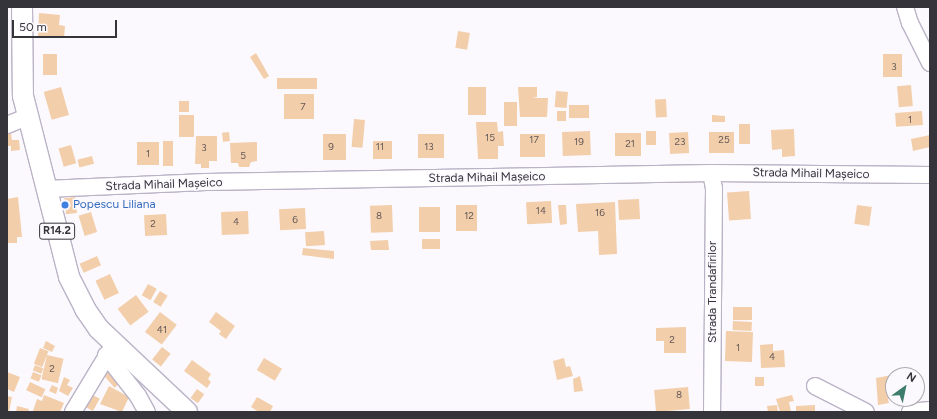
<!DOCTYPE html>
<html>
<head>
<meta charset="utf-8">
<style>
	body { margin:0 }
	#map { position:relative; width:937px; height:419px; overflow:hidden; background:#fbf9fe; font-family:Figtree,sans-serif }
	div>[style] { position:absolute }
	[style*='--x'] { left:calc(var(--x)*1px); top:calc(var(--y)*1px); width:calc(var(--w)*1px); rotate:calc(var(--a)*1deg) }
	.building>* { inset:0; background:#f3ceab; transform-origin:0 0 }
	.roads { filter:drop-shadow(1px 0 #bab3c6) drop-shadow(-1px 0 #bab3c6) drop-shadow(0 1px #bab3c6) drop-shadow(0 -1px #bab3c6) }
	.minor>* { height:16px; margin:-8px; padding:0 8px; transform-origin:8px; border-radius:8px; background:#fff }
	.major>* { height:20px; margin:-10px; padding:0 10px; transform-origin:10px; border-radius:10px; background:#fff }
	.dots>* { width:11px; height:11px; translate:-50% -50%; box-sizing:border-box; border:2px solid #fbf9fe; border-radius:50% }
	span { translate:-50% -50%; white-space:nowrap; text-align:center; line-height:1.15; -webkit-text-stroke:3px #fbf9fe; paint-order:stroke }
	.number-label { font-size:10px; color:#655a57 }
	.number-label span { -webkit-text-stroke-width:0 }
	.shield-label span { padding:1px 3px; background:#fbf9fe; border:1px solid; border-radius:3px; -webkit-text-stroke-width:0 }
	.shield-label { font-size:11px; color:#36343b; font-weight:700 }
	.street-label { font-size:12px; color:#36343b }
	.shop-label { font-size:12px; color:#366cbe }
	.left { translate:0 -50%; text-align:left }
	.frame { position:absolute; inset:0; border:8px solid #36343b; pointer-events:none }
	.north { position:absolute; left:885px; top:367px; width:40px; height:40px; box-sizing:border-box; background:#fbf9fe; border:1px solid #acaab0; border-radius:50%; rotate:33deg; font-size:11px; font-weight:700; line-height:16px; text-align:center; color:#36343b }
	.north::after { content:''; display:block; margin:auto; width:14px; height:18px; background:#3e7d6a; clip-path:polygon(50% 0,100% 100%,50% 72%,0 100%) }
	.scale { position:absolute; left:12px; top:20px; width:105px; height:18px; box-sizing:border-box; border:2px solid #36343b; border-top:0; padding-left:5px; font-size:12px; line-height:14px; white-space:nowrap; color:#36343b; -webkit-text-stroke:3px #fbf9fe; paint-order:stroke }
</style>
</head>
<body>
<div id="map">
	<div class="building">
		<div style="clip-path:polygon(39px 13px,60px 15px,59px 25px,65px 26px,64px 38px,38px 36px)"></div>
		<div style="left:458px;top:31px;width:12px;height:17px;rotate:9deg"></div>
		<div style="clip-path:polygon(256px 53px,269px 76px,264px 79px,250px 57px)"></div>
		<div style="left:43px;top:54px;width:14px;height:21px"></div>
		<div style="left:902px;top:54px;width:23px;height:19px;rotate:90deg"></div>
		<div style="left:277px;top:78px;width:40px;height:11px"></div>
		<div style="left:911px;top:85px;width:21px;height:14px;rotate:85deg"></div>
		<div style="left:61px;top:87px;width:29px;height:18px;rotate:74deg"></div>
		<div style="left:468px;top:87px;width:18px;height:28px"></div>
		<div style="clip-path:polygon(518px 87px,537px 87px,537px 97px,533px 98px,548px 98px,547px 117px,520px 117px)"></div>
		<div style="left:556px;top:91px;width:12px;height:16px;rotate:5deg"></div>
		<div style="left:284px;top:94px;width:30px;height:25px"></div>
		<div style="left:666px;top:99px;width:18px;height:11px;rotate:87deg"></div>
		<div style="left:179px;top:101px;width:10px;height:11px"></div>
		<div style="left:504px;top:102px;width:13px;height:24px"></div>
		<div style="left:569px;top:105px;width:20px;height:13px"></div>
		<div style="left:557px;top:111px;width:9px;height:10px"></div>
		<div style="left:922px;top:111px;width:14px;height:27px;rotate:86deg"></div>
		<div style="left:179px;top:115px;width:15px;height:22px"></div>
		<div style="clip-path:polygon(712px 115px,725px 116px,725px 122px,712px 122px)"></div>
		<div style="left:354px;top:119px;width:11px;height:28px;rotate:5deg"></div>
		<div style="clip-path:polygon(476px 122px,497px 122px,498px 132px,503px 131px,504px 146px,498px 146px,498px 159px,478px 159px)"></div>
		<div style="left:750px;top:124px;width:20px;height:11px;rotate:90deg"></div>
		<div style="clip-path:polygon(794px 129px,795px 156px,782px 157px,782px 149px,772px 150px,771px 130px)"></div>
		<div style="left:590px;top:131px;width:24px;height:28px;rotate:88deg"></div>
		<div style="left:646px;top:131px;width:10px;height:14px"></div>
		<div style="left:229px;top:132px;width:9px;height:7px;rotate:84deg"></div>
		<div style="left:688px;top:132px;width:21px;height:19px;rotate:87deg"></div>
		<div style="left:709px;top:132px;width:25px;height:21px"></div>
		<div style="clip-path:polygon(11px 133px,12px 140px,19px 140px,20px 150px,11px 151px,11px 146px,7px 146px,7px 134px)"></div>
		<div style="left:641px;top:133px;width:23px;height:26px;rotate:90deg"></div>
		<div style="left:346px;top:134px;width:26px;height:23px;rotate:90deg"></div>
		<div style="left:418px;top:134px;width:26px;height:24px"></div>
		<div style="left:520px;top:134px;width:25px;height:23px"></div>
		<div style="clip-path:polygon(930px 135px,930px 147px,913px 151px,911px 139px)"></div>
		<div style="clip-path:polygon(196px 136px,217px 136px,217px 161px,209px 161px,209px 168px,201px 168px,201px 164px,195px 164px)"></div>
		<div style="left:163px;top:141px;width:10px;height:25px"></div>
		<div style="left:373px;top:141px;width:19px;height:18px"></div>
		<div style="left:137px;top:142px;width:22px;height:23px"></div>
		<div style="clip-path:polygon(257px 142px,257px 161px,251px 162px,249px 167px,239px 167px,238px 163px,231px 163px,230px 143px)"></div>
		<div style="left:71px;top:145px;width:19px;height:13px;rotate:74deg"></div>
		<div style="left:92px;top:156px;width:8px;height:15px;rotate:76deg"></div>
		<div style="left:749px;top:191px;width:28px;height:22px;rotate:86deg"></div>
		<div style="clip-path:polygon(18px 197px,22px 237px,17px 237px,17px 243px,7px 243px,7px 199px)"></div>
		<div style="left:75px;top:197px;width:16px;height:11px;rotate:83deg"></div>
		<div style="left:639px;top:199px;width:20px;height:21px;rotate:87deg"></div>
		<div style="left:551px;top:201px;width:22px;height:25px;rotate:87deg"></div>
		<div style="clip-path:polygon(615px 202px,617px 254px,599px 255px,598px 231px,578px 232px,576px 204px)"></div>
		<div style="left:392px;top:205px;width:27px;height:22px;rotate:88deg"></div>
		<div style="left:456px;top:205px;width:21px;height:26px"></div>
		<div style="clip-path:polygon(558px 205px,566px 205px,567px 224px,560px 225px)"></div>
		<div style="left:857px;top:205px;width:15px;height:19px;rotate:8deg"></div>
		<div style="left:419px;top:207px;width:21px;height:25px"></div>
		<div style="left:305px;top:208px;width:21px;height:26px;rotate:87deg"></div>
		<div style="left:248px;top:211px;width:23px;height:27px;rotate:88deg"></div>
		<div style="left:91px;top:212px;width:21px;height:13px;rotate:73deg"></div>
		<div style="left:166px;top:214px;width:21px;height:22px;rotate:87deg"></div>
		<div style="left:324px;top:231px;width:14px;height:19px;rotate:86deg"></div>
		<div style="left:422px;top:239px;width:18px;height:10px"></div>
		<div style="clip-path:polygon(388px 240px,389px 250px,371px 250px,370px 241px)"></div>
		<div style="clip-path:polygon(303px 248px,334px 251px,334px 259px,302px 255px)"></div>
		<div style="left:97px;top:256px;width:10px;height:19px;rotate:66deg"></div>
		<div style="left:110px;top:274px;width:21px;height:16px;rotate:65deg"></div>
		<div style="left:148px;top:284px;width:10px;height:13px;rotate:29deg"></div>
		<div style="left:160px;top:291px;width:9px;height:13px;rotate:32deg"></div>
		<div style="left:136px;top:295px;width:21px;height:23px;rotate:53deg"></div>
		<div style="left:733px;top:307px;width:19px;height:13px"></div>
		<div style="left:160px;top:312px;width:21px;height:25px;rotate:37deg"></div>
		<div style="clip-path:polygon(216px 312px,235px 326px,226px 339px,219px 334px,221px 331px,209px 322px)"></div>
		<div style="left:733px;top:321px;width:19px;height:9px;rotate:3deg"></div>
		<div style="clip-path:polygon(686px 327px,686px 353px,664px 353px,664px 341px,656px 341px,656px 328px)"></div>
		<div style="left:726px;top:331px;width:27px;height:30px;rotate:2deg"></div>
		<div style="clip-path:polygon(46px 341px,55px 346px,52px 352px,43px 348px)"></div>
		<div style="clip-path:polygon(773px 344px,773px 351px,784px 350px,785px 367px,761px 368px,760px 345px)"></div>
		<div style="left:162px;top:347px;width:11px;height:16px;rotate:38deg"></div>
		<div style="left:40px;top:348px;width:9px;height:17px;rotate:21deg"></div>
		<div style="left:47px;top:355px;width:17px;height:25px;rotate:13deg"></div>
		<div style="left:264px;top:358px;width:21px;height:14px;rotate:31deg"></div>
		<div style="clip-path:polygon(564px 358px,566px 367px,570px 366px,573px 376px,557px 380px,553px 361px)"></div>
		<div style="clip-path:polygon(192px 360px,211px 374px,208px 379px,211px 382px,207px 388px,184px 371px)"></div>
		<div style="left:35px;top:365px;width:9px;height:6px;rotate:21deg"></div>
		<div style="left:111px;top:367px;width:18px;height:11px;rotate:49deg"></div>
		<div style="clip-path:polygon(7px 372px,20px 377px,14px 392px,7px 389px)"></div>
		<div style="left:33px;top:372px;width:9px;height:7px;rotate:21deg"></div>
		<div style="clip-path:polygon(892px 375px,893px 398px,888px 399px,889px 403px,878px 405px,876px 378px)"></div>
		<div style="clip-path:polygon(580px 376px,583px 391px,574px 392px,573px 379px)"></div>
		<div style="clip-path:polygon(64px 377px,70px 380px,67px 385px,73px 388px,68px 396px,59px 391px)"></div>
		<div style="left:755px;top:377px;width:9px;height:9px"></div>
		<div style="left:30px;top:382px;width:17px;height:9px;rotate:25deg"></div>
		<div style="clip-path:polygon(52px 385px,58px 388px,56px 394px,49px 391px)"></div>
		<div style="clip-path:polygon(109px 386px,129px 397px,122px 412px,100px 404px)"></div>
		<div style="left:688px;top:387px;width:22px;height:34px;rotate:85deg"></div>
		<div style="left:197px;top:389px;width:9px;height:11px;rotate:36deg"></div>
		<div style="left:91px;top:394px;width:10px;height:14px;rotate:29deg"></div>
		<div style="clip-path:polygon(44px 395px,64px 403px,60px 412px,33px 411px,37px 399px,42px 401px)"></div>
		<div style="clip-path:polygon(792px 395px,794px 401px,789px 402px,791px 412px,780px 412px,776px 399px)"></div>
		<div style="clip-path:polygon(7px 396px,12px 397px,9px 412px,7px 412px)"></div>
		<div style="clip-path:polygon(257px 397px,273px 406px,270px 412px,259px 412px,251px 407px)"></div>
		<div style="clip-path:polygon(777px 405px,778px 412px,768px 412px,767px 406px)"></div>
		<div style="clip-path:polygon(815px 405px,815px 412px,796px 412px,796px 406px)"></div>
		<div style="clip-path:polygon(17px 406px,29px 409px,28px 412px,16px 412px)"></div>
	</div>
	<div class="roads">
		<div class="minor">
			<div style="--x:905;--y:7;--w:17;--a:73"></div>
			<div style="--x:910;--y:23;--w:45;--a:63.4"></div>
			<div style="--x:7;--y:125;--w:22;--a:-22"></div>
			<div style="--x:711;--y:173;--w:15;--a:79"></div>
			<div style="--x:714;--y:188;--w:224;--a:90.5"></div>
			<div style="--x:45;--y:189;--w:161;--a:-2.5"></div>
			<div style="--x:206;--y:182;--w:505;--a:-1.02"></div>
			<div style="--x:711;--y:173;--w:219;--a:0.5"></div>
			<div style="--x:106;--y:355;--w:52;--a:52"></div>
			<div style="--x:138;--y:396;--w:18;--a:61"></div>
			<div style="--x:815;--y:386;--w:57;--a:27"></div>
			<div style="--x:73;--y:412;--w:79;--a:-58.9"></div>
			<div style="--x:910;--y:412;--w:20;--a:-6"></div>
		</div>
		<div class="major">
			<div style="--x:22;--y:7;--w:89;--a:89.4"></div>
			<div style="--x:23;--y:96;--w:187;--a:75.7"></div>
			<div style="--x:69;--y:277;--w:36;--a:63"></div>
			<div style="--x:85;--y:309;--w:24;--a:55"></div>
			<div style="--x:99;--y:329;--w:121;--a:43.3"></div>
		</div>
	</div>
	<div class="dots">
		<div style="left:65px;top:205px;background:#3f7fe0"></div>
	</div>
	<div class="number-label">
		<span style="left:894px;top:67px">3</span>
		<span style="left:303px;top:107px">7</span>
		<span style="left:910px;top:120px">1</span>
		<span style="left:490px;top:138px">15</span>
		<span style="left:534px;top:140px">17</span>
		<span style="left:724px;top:140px">25</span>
		<span style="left:579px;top:142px">19</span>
		<span style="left:680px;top:142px">23</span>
		<span style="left:630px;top:144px">21</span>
		<span style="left:331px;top:147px">9</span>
		<span style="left:380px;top:147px">11</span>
		<span style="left:429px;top:147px">13</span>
		<span style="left:204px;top:148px">3</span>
		<span style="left:148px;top:154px">1</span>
		<span style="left:243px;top:156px">5</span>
		<span style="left:541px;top:211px">14</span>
		<span style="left:600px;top:213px">16</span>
		<span style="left:379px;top:216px">8</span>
		<span style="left:469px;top:216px">12</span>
		<span style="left:295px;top:220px">6</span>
		<span style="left:236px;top:222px">4</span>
		<span style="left:153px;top:224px">2</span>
		<span style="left:162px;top:330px">41</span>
		<span style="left:672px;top:340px">2</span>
		<span style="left:738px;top:348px">1</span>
		<span style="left:772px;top:357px">4</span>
		<span style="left:52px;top:369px">2</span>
		<span style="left:679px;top:395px">8</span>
	</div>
	<div class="shield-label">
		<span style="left:57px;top:231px">R14.2</span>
	</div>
	<div class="street-label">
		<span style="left:811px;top:174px;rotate:1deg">Strada Mihail Mașeico</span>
		<span style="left:487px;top:178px;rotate:-1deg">Strada Mihail Mașeico</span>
		<span style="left:164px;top:185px;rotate:-2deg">Strada Mihail Mașeico</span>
		<span style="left:713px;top:292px;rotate:-90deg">Strada Trandafirilor</span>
	</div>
	<div class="shop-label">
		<span class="left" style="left:73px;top:205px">Popescu Liliana</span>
	</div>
	<div class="frame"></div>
	<div class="north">N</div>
	<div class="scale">50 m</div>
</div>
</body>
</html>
